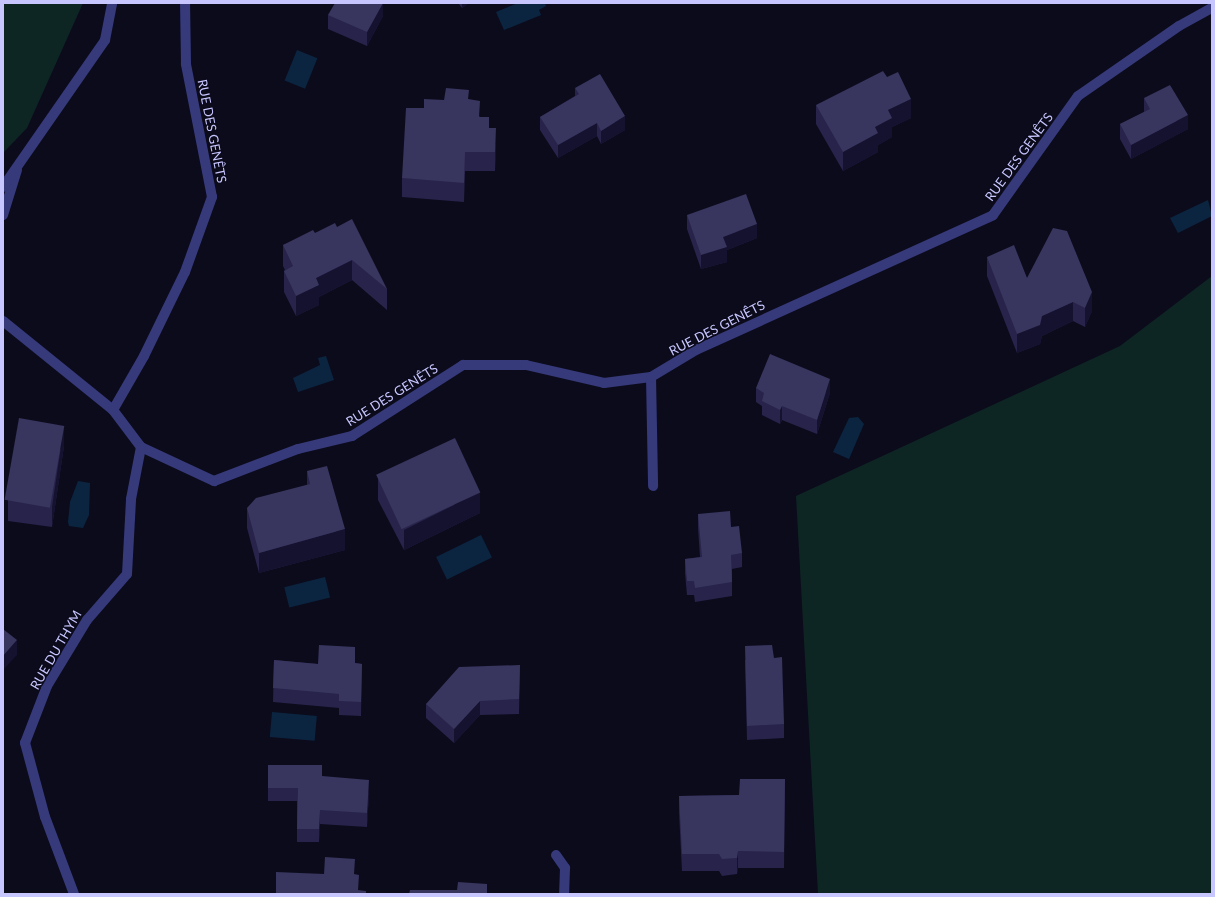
<!DOCTYPE html>
<html>
<head>
<meta charset="utf-8">
<style>
	body { margin:0 }
	#map { position:relative; width:1215px; height:897px; overflow:hidden; background:#0c0b1c; font-family:Lato,sans-serif }
	div>[style] { position:absolute }
	[style*='--x'] { left:calc(var(--x)*1px); top:calc(var(--y)*1px); width:calc(var(--w)*1px); rotate:calc(var(--a)*1deg) }
	.green>* { inset:0; background:#0e2623 }
	.water>* { inset:0; background:#0b2540; transform-origin:0 0 }
	.service>* { height:10px; margin:-5px; padding:0 5px; transform-origin:5px; border-radius:5px; background:#363a7b }
	.minor>* { height:10px; margin:-5px; padding:0 5px; transform-origin:5px; border-radius:5px; background:#363a7b }
	.tertiary>* { height:10px; margin:-5px; padding:0 5px; transform-origin:5px; border-radius:5px; background:#363a7b }
	.wall>* { inset:0; background:#27234b }
	.shaded-wall>* { inset:0; background:#151230 }
	.building>* { inset:0; background:#38355e; transform-origin:0 0 }
	span { translate:-50% -50%; white-space:nowrap; text-align:center; line-height:1.15; -webkit-text-stroke:3px #0c0b1c; paint-order:stroke }
	.street-label { font-size:13px; color:#c7c6ff }
	.frame { position:absolute; inset:0; border:4px solid #c7c6ff; pointer-events:none }
</style>
</head>
<body>
<div id="map">
	<div class="green">
		<div style="clip-path:polygon(3px 3px,83px 3px,27px 128px,3px 153px)"></div>
		<div style="clip-path:polygon(1212px 276px,1212px 894px,818px 894px,796px 496px,1120px 346px)"></div>
	</div>
	<div class="water">
		<div style="clip-path:polygon(518px 3px,545px 3px,546px 6px,539px 10px,541px 15px,504px 30px,496px 12px)"></div>
		<div style="left:297px;top:50px;width:22px;height:33px;rotate:22deg"></div>
		<div style="clip-path:polygon(1208px 200px,1212px 216px,1178px 233px,1170px 218px)"></div>
		<div style="clip-path:polygon(326px 356px,334px 380px,298px 392px,293px 378px,320px 365px,318px 358px)"></div>
		<div style="clip-path:polygon(858px 417px,864px 424px,849px 459px,833px 452px,849px 418px)"></div>
		<div style="clip-path:polygon(78px 481px,90px 483px,89px 515px,83px 528px,69px 526px,68px 522px,70px 502px)"></div>
		<div style="left:481px;top:535px;width:25px;height:50px;rotate:64deg"></div>
		<div style="left:325px;top:577px;width:21px;height:42px;rotate:76deg"></div>
		<div style="left:272px;top:712px;width:45px;height:25px;rotate:5deg"></div>
	</div>
	<div class="service">
		<div style="--x:651;--y:377;--w:109;--a:88.9"></div>
	</div>
	<div class="minor">
		<div style="--x:3;--y:215;--w:47;--a:-72.7"></div>
		<div style="--x:3;--y:321;--w:141;--a:39"></div>
		<div style="--x:113;--y:410;--w:46;--a:52.9"></div>
		<div style="--x:141;--y:447;--w:81;--a:25"></div>
		<div style="--x:214;--y:481;--w:90;--a:-20.9"></div>
		<div style="--x:298;--y:449;--w:56;--a:-13.5"></div>
		<div style="--x:352;--y:436;--w:132;--a:-32.6"></div>
		<div style="--x:463;--y:365;--w:63;--a:0"></div>
		<div style="--x:526;--y:365;--w:80;--a:13"></div>
		<div style="--x:604;--y:383;--w:47;--a:-7.3"></div>
		<div style="--x:651;--y:377;--w:52;--a:-31"></div>
		<div style="--x:696;--y:350;--w:326;--a:-24.4"></div>
		<div style="--x:993;--y:215;--w:146;--a:-54.5"></div>
		<div style="--x:1078;--y:96;--w:123;--a:-34.7"></div>
		<div style="--x:1179;--y:26;--w:38;--a:-29"></div>
		<div style="--x:113;--y:410;--w:62;--a:-60.1"></div>
		<div style="--x:144;--y:356;--w:93;--a:-64"></div>
		<div style="--x:185;--y:272;--w:80;--a:-70.2"></div>
		<div style="--x:212;--y:197;--w:136;--a:-101.1"></div>
		<div style="--x:186;--y:64;--w:61;--a:-90.9"></div>
		<div style="--x:556;--y:855;--w:16;--a:55"></div>
		<div style="--x:565;--y:868;--w:26;--a:92"></div>
		<div style="--x:74;--y:894;--w:82;--a:-110.6"></div>
		<div style="--x:45;--y:817;--w:77;--a:-105.1"></div>
		<div style="--x:25;--y:743;--w:61;--a:-68.9"></div>
		<div style="--x:47;--y:686;--w:77;--a:-58.8"></div>
		<div style="--x:87;--y:620;--w:61;--a:-49"></div>
		<div style="--x:127;--y:574;--w:75;--a:-86.9"></div>
		<div style="--x:131;--y:499;--w:53;--a:-79.1"></div>
	</div>
	<div class="tertiary">
		<div style="--x:3;--y:187;--w:179;--a:-55.2"></div>
		<div style="--x:105;--y:40;--w:38;--a:-79"></div>
	</div>
	<div class="wall">
		<div style="clip-path:polygon(383px 3px,383px 16px,367px 46px,328px 29px,328px 15px)"></div>
		<div style="clip-path:polygon(458px 3px,469px 3px,462px 8px)"></div>
		<div style="clip-path:polygon(575px 88px,625px 130px,601px 144px,597px 136px,558px 158px,540px 130px,540px 117px,575px 96px)"></div>
		<div style="clip-path:polygon(1144px 98px,1188px 129px,1131px 159px,1120px 139px,1120px 124px,1144px 112px)"></div>
		<div style="clip-path:polygon(469px 99px,480px 117px,489px 128px,496px 147px,495px 171px,465px 171px,464px 202px,402px 197px,402px 178px,444px 100px)"></div>
		<div style="clip-path:polygon(816px 105px,911px 118px,892px 127px,892px 137px,878px 145px,878px 152px,843px 171px,816px 124px)"></div>
		<div style="clip-path:polygon(687px 215px,757px 238px,727px 250px,727px 262px,701px 269px,687px 229px)"></div>
		<div style="clip-path:polygon(337px 227px,387px 289px,387px 310px,352px 280px,319px 297px,319px 305px,296px 316px,284px 292px,284px 271px,285px 270px,283px 266px,283px 245px,315px 233px)"></div>
		<div style="clip-path:polygon(987px 257px,1092px 311px,1085px 327px,1073px 321px,1042px 336px,1040px 344px,1017px 353px,987px 276px)"></div>
		<div style="clip-path:polygon(756px 388px,830px 393px,817px 434px,782px 420px,780px 424px,762px 415px,762px 406px,756px 402px)"></div>
		<div style="clip-path:polygon(64px 446px,52px 527px,8px 521px,8px 500px)"></div>
		<div style="clip-path:polygon(307px 471px,345px 550px,259px 573px,247px 528px,247px 508px,307px 485px)"></div>
		<div style="clip-path:polygon(378px 479px,480px 513px,404px 550px,378px 500px)"></div>
		<div style="clip-path:polygon(698px 514px,731px 527px,742px 553px,742px 567px,732px 569px,732px 596px,695px 602px,694px 595px,687px 595px,685px 573px,685px 559px,700px 557px,698px 528px)"></div>
		<div style="clip-path:polygon(774px 658px,784px 724px,784px 738px,747px 740px,745px 660px)"></div>
		<div style="clip-path:polygon(274px 660px,318px 664px,355px 663px,362px 664px,361px 716px,339px 715px,339px 708px,273px 702px)"></div>
		<div style="clip-path:polygon(520px 665px,519px 714px,480px 715px,454px 743px,426px 718px,426px 704px)"></div>
		<div style="clip-path:polygon(268px 765px,322px 776px,369px 793px,367px 827px,320px 824px,319px 842px,297px 842px,297px 801px,268px 801px)"></div>
		<div style="clip-path:polygon(785px 779px,784px 868px,738px 868px,737px 874px,722px 876px,719px 871px,682px 871px,679px 813px,679px 796px,739px 795px)"></div>
	</div>
	<div class="shaded-wall">
		<div style="clip-path:polygon(383px 3px,383px 16px,367px 46px,367px 32px)"></div>
		<div style="clip-path:polygon(462px 3px,469px 3px,462px 8px)"></div>
		<div style="clip-path:polygon(911px 99px,911px 118px,892px 127px,892px 137px,878px 145px,878px 152px,843px 171px,843px 152px,875px 127px,888px 110px)"></div>
		<div style="clip-path:polygon(1188px 115px,1188px 129px,1131px 159px,1131px 145px)"></div>
		<div style="clip-path:polygon(625px 116px,625px 130px,601px 144px,601px 131px)"></div>
		<div style="clip-path:polygon(597px 123px,597px 136px,558px 158px,558px 145px)"></div>
		<div style="clip-path:polygon(496px 128px,496px 147px,495px 171px,495px 152px)"></div>
		<div style="clip-path:polygon(757px 224px,757px 238px,727px 250px,727px 262px,701px 269px,701px 255px,723px 237px)"></div>
		<div style="clip-path:polygon(352px 260px,352px 280px,319px 297px,319px 305px,296px 316px,296px 296px,316px 278px)"></div>
		<div style="clip-path:polygon(1092px 292px,1092px 311px,1085px 327px,1085px 308px)"></div>
		<div style="clip-path:polygon(1073px 302px,1073px 321px,1042px 336px,1040px 344px,1017px 353px,1017px 334px,1042px 316px)"></div>
		<div style="clip-path:polygon(830px 379px,830px 393px,817px 434px,817px 420px)"></div>
		<div style="clip-path:polygon(782px 406px,782px 420px,780px 424px,780px 410px)"></div>
		<div style="clip-path:polygon(64px 426px,64px 446px,52px 527px,52px 507px)"></div>
		<div style="clip-path:polygon(480px 492px,480px 513px,404px 550px,404px 530px)"></div>
		<div style="clip-path:polygon(345px 529px,345px 550px,259px 573px,259px 553px)"></div>
		<div style="clip-path:polygon(17px 640px,17px 655px,3px 670px,3px 656px)"></div>
		<div style="clip-path:polygon(480px 701px,480px 715px,454px 743px,454px 729px)"></div>
		<div style="clip-path:polygon(369px 780px,369px 793px,367px 827px,367px 813px)"></div>
		<div style="clip-path:polygon(320px 810px,320px 824px,319px 842px,319px 829px)"></div>
		<div style="clip-path:polygon(738px 851px,738px 868px,737px 874px,737px 858px)"></div>
	</div>
	<div class="building">
		<div style="clip-path:polygon(335px 3px,383px 3px,367px 32px,328px 15px)"></div>
		<div style="clip-path:polygon(883px 71px,887px 77px,898px 72px,911px 99px,888px 110px,892px 118px,875px 127px,878px 133px,843px 152px,816px 105px)"></div>
		<div style="clip-path:polygon(600px 74px,625px 116px,601px 131px,597px 123px,558px 145px,540px 117px,579px 94px,575px 88px)"></div>
		<div style="clip-path:polygon(1170px 85px,1188px 115px,1131px 145px,1120px 124px,1150px 109px,1144px 98px)"></div>
		<div style="clip-path:polygon(446px 88px,469px 90px,468px 99px,480px 101px,479px 117px,489px 117px,489px 128px,496px 128px,495px 152px,465px 152px,464px 183px,402px 178px,406px 108px,424px 108px,424px 99px,444px 100px)"></div>
		<div style="clip-path:polygon(746px 194px,757px 224px,723px 237px,727px 247px,701px 255px,687px 215px)"></div>
		<div style="clip-path:polygon(352px 219px,387px 289px,352px 260px,316px 278px,319px 285px,296px 296px,284px 271px,293px 266px,283px 245px,313px 230px,315px 233px,335px 223px,337px 227px)"></div>
		<div style="clip-path:polygon(1053px 228px,1067px 231px,1092px 292px,1085px 308px,1073px 302px,1042px 316px,1040px 325px,1017px 334px,987px 257px,1014px 245px,1027px 278px)"></div>
		<div style="clip-path:polygon(770px 354px,830px 379px,817px 420px,782px 406px,780px 410px,762px 401px,764px 393px,756px 388px)"></div>
		<div style="left:19px;top:418px;width:46px;height:83px;rotate:10deg"></div>
		<div style="left:455px;top:438px;width:60px;height:87px;rotate:65deg"></div>
		<div style="clip-path:polygon(327px 466px,345px 529px,259px 553px,247px 508px,256px 498px,310px 484px,307px 471px)"></div>
		<div style="clip-path:polygon(730px 511px,731px 527px,739px 526px,742px 553px,731px 555px,732px 582px,695px 588px,694px 581px,687px 581px,685px 559px,702px 557px,698px 514px)"></div>
		<div style="clip-path:polygon(3px 629px,17px 640px,3px 656px)"></div>
		<div style="clip-path:polygon(319px 645px,355px 647px,355px 663px,362px 664px,361px 702px,339px 701px,339px 694px,273px 688px,274px 660px,318px 664px)"></div>
		<div style="clip-path:polygon(772px 645px,774px 658px,782px 657px,784px 724px,747px 726px,745px 646px)"></div>
		<div style="clip-path:polygon(520px 665px,519px 699px,480px 701px,454px 729px,426px 704px,459px 667px)"></div>
		<div style="clip-path:polygon(268px 765px,322px 765px,322px 776px,369px 780px,367px 813px,320px 810px,319px 829px,297px 829px,298px 788px,268px 788px)"></div>
		<div style="clip-path:polygon(740px 779px,785px 779px,784px 852px,738px 851px,737px 858px,722px 859px,719px 854px,682px 854px,679px 796px,739px 795px)"></div>
		<div style="clip-path:polygon(325px 857px,355px 859px,354px 874px,359px 875px,358px 890px,366px 891px,366px 894px,286px 894px,276px 893px,276px 872px,324px 874px)"></div>
		<div style="clip-path:polygon(458px 882px,487px 884px,487px 894px,409px 894px,410px 890px,457px 890px)"></div>
	</div>
	<div class="street-label">
		<span style="left:212px;top:131px;rotate:79deg">RUE DES GENÊTS</span>
		<span style="left:1019px;top:157px;rotate:-54deg">RUE DES GENÊTS</span>
		<span style="left:717px;top:328px;rotate:-27deg">RUE DES GENÊTS</span>
		<span style="left:392px;top:395px;rotate:-32deg">RUE DES GENÊTS</span>
		<span style="left:56px;top:650px;rotate:-60deg">RUE DU THYM</span>
	</div>
	<div class="frame"></div>
</div>
</body>
</html>
